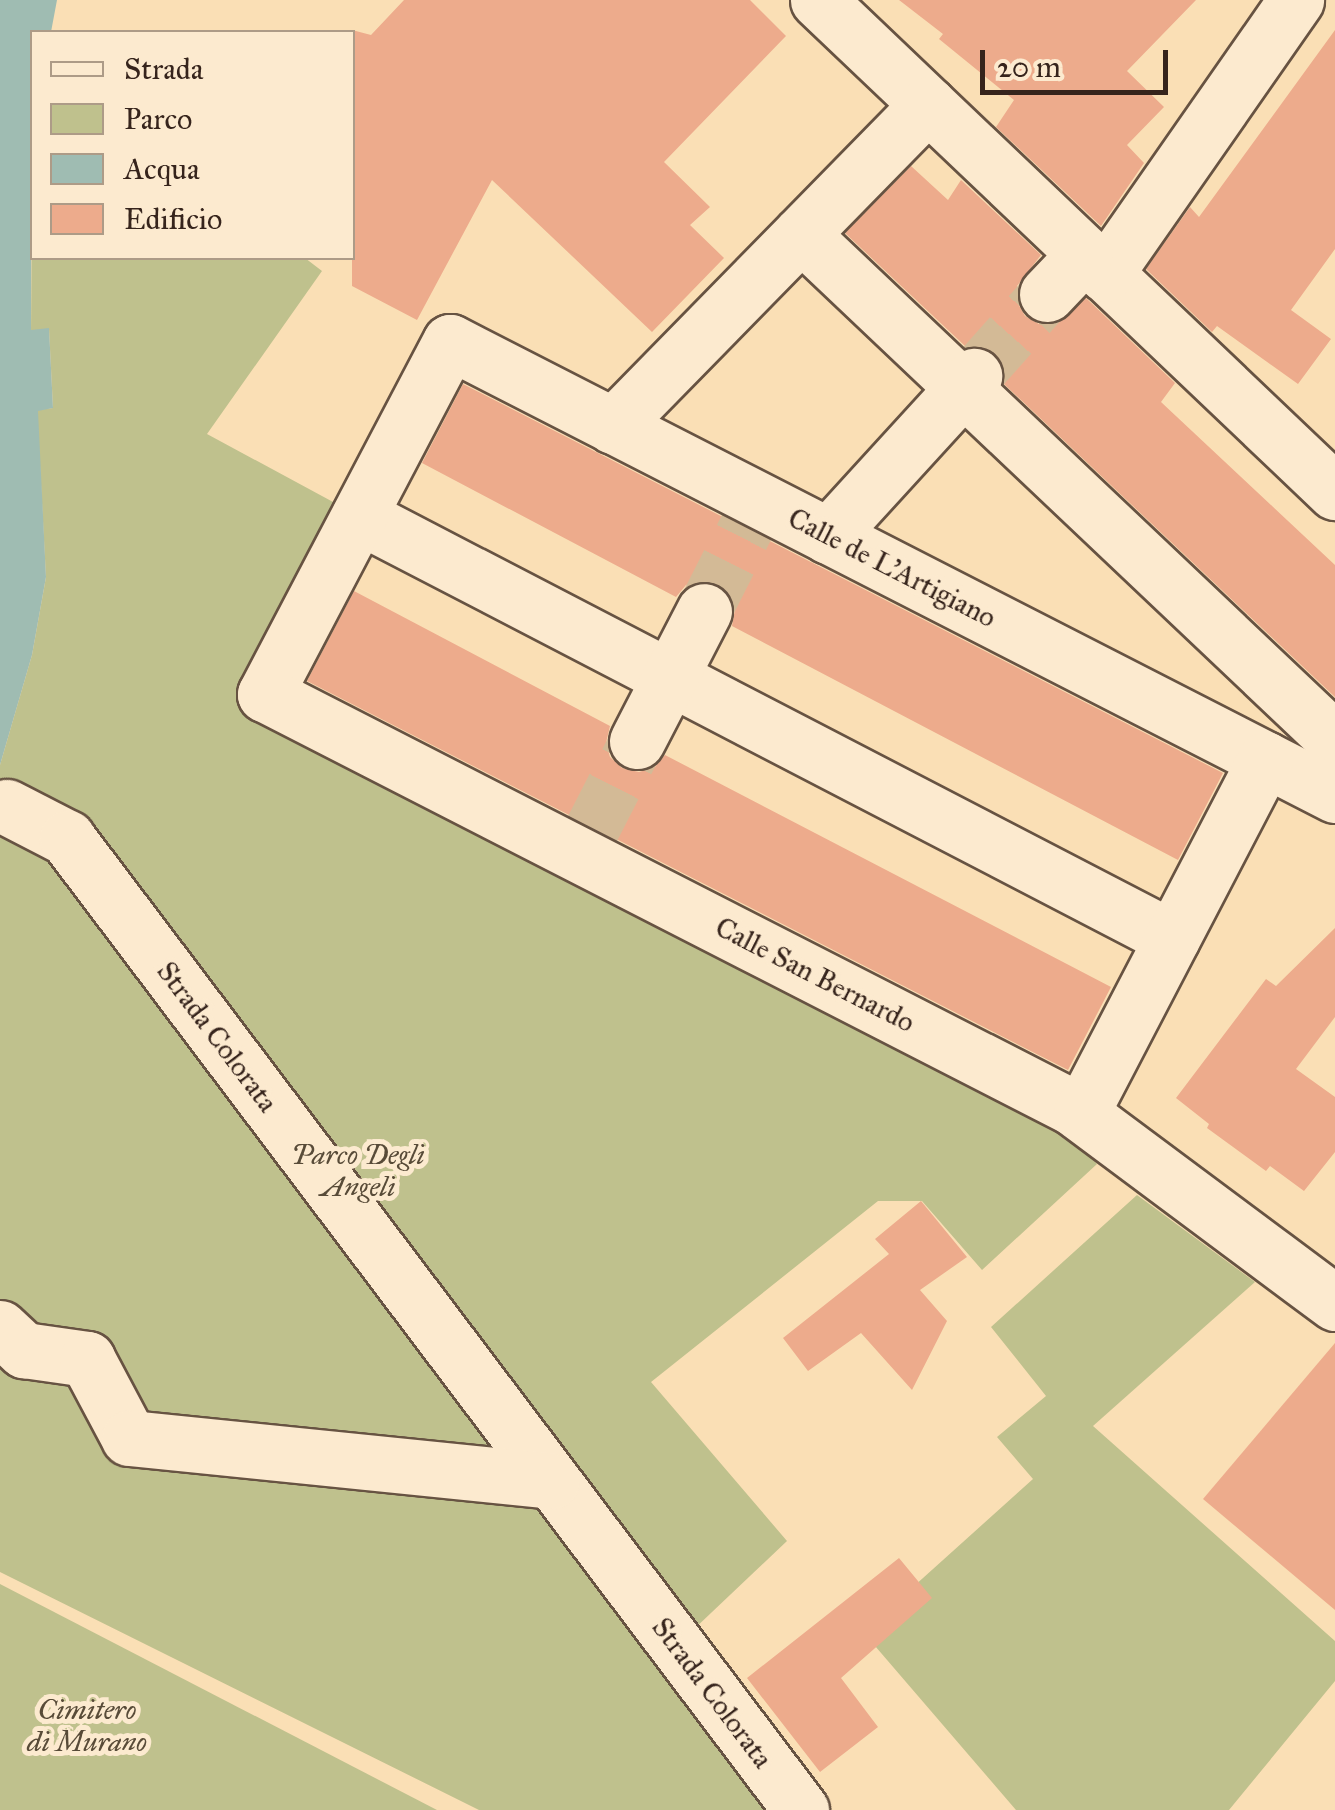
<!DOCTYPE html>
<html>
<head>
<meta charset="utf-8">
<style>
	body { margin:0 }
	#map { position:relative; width:1335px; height:1810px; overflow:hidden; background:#fadfb5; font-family:"IM FELL Great Primer",serif }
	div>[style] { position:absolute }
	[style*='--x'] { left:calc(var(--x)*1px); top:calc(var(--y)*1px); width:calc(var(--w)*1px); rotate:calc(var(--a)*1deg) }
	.green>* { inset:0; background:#bfc18d }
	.water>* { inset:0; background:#9fbcb2 }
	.building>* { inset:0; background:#edab8c }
	.street-tunnel>* { height:55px; margin-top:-27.5px; transform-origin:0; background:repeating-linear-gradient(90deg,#d3ba96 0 55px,transparent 0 83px) }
	.roads { filter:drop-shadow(2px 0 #675342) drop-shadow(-2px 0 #675342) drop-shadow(0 2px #675342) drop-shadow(0 -2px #675342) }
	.street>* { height:55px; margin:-27.5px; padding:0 27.5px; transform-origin:27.5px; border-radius:27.5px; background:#fceacf }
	span { translate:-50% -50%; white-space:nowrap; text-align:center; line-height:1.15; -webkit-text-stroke:10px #fceacf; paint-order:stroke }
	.street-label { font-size:28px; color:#36241c }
	.park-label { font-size:28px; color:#584b38; font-style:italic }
	.legend { position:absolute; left:30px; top:30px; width:325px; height:230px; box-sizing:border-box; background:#fceacf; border:2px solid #ad9b87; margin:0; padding:12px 18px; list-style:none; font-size:30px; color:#36241c }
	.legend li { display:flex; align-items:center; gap:20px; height:50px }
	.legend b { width:50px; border:2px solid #ad9b87 }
	.scale { position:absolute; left:980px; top:50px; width:188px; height:45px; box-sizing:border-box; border:5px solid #36241c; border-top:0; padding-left:12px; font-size:30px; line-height:35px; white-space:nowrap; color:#36241c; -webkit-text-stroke:8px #fceacf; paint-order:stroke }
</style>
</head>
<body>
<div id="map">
	<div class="green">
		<div style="clip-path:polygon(32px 215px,32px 258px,305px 258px,322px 271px,207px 434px,359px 516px,251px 712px,1074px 1139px,1097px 1164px,982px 1270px,922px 1201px,878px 1201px,651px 1382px,787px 1541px,692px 1631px,825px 1810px,479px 1810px,0 1572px,0 765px,32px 655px,46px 577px,37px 410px,53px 408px,49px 329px,31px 331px)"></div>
		<div style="clip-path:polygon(1137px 1195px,1255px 1282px,1093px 1426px,1335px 1641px,1335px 1681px,1229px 1810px,1016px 1810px,863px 1632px,1033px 1479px,997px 1437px,1046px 1396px,991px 1327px)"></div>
		<div style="clip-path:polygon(0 1584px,437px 1810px,0 1810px)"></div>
	</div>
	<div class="water">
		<div style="clip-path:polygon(0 0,57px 0,51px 32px,32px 32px,31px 330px,49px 328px,53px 408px,38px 411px,46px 577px,32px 655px,0 765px)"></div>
	</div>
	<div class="building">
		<div style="clip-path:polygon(404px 0,750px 0,786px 36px,664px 162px,710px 207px,690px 225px,724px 258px,652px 332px,492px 180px,417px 320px,352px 286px,352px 30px,371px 35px)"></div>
		<div style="clip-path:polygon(899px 0,1196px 0,1127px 71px,1164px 107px,1127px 145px,1144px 163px,1101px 226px,996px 127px,1014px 100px,939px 39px,943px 34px)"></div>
		<div style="clip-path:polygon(1335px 30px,1335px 249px,1291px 310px,1331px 339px,1298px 384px,1217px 326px,1212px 332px,1146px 269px,1190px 207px,1199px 217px)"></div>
		<div style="clip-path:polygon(911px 166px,948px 200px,961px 180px,1041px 255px,1017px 286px,1017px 302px,1025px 316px,1039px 324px,1055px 324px,1086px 298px,1175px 383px,1161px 402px,1335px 565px,1335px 697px,1004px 384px,1004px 368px,996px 354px,982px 346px,965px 346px,845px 233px)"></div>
		<div style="clip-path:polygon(463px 384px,1223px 773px,1178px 860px,732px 626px,735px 609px,731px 595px,719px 584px,702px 580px,686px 585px,676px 597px,422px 463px)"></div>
		<div style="clip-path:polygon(354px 591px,610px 726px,606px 743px,610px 757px,622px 768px,639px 772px,655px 767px,665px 755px,1111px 987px,1068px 1070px,307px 681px)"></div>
		<div style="clip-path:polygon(1335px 928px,1335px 1017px,1296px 1069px,1335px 1097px,1335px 1152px,1304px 1191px,1270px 1166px,1266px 1171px,1207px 1128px,1209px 1124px,1176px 1098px,1266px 979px,1276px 986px)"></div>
		<div style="clip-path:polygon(921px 1201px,967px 1257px,920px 1290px,947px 1321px,912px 1390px,861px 1333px,808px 1371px,783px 1338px,889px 1254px,875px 1239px)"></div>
		<div style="clip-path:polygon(1335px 1343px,1335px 1610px,1203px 1499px)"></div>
		<div style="clip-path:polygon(899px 1558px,932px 1598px,841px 1678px,878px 1727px,820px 1772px,747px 1678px)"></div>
	</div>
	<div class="street-tunnel">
		<div style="--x:974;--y:376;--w:110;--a:-48.3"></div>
		<div style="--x:704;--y:611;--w:109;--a:-63.2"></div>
		<div style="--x:589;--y:835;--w:106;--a:-62.9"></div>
	</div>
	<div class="roads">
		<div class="street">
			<div style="--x:818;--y:0;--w:714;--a:43.58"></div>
			<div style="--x:801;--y:234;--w:736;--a:43.46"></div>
			<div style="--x:1105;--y:274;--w:334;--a:-55.1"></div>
			<div style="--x:1047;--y:294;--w:55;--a:-46.5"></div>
			<div style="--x:613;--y:426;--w:450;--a:-45.6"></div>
			<div style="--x:359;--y:516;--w:916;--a:27.43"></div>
			<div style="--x:828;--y:536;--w:217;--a:-47.6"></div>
			<div style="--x:637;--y:741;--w:146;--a:-62.7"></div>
			<div style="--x:1335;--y:795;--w:994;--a:-152.89"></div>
			<div style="--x:450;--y:342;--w:398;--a:117.7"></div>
			<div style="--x:265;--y:694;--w:907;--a:27.1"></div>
			<div style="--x:1072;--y:1107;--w:328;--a:36.7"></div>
			<div style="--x:7;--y:807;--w:68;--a:27.3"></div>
			<div style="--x:67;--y:838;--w:1218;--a:52.94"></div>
			<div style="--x:1081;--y:1113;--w:399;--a:-62.5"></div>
			<div style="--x:0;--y:1328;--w:33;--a:43"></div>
			<div style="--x:24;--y:1350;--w:64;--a:8.1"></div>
			<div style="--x:87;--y:1359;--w:89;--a:62"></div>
			<div style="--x:129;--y:1438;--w:425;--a:5.8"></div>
		</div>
	</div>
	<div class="street-label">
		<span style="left:892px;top:568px;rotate:27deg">Calle de L'Artigiano</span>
		<span style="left:815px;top:975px;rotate:27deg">Calle San Bernardo</span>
		<span style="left:217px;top:1037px;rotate:53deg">Strada Colorata</span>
		<span style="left:712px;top:1693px;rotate:53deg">Strada Colorata</span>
	</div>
	<div class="park-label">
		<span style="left:358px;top:1171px">Parco Degli<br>Angeli</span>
		<span style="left:87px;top:1726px">Cimitero<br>di Murano</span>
	</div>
	<ul class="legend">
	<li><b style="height:12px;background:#fceacf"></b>Strada</li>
	<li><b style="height:28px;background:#bfc18d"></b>Parco</li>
	<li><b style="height:28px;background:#9fbcb2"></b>Acqua</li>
	<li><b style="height:28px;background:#edab8c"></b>Edificio</li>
	</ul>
	<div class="scale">20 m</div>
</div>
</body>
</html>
